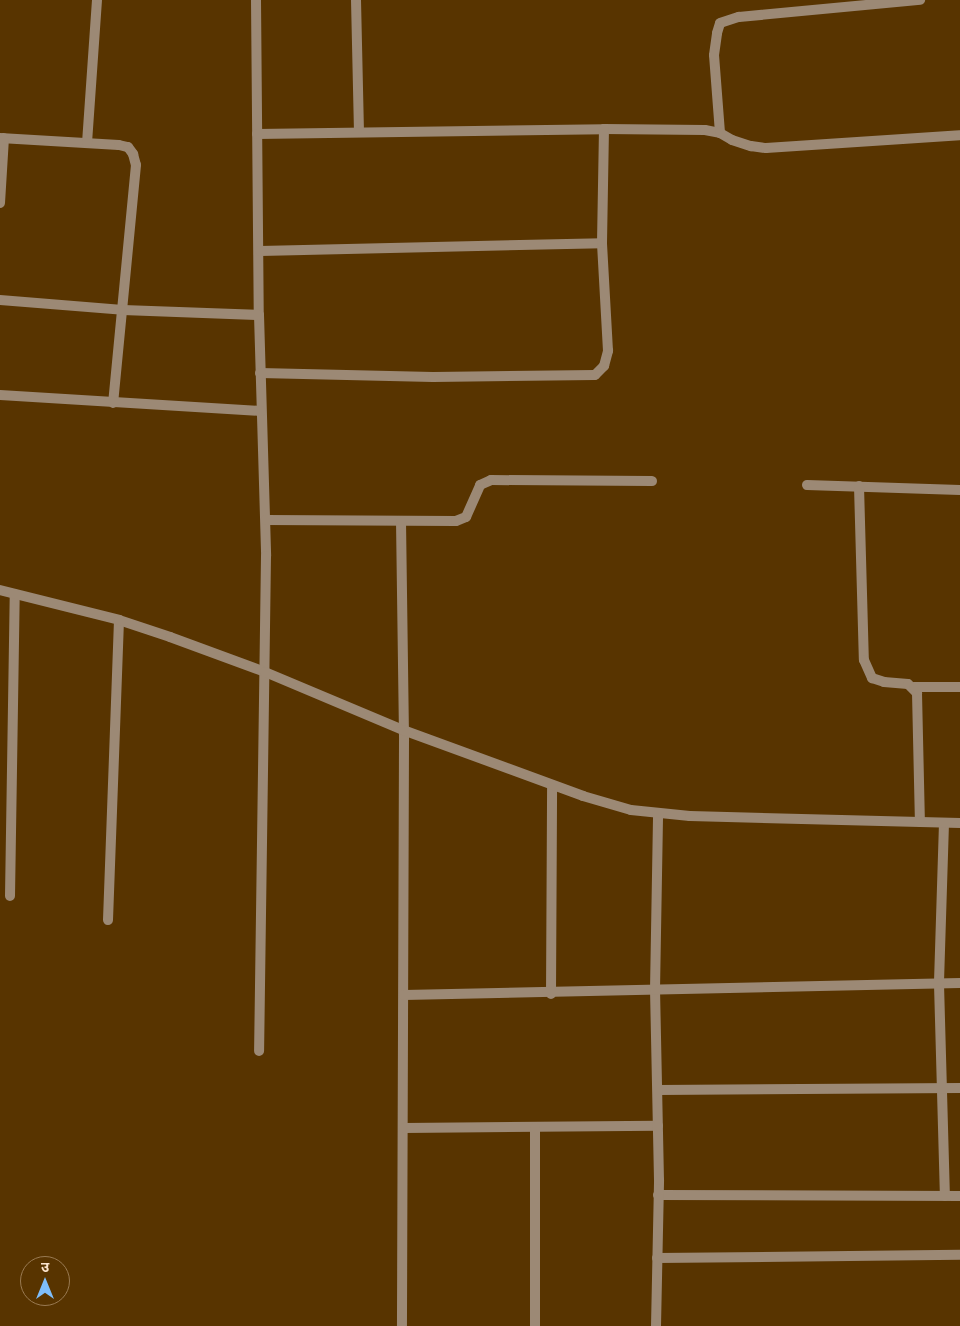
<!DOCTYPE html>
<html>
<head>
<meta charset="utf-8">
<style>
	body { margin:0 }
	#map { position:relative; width:960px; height:1326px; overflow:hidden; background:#583400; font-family:Inter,"Noto Sans Devanagari",sans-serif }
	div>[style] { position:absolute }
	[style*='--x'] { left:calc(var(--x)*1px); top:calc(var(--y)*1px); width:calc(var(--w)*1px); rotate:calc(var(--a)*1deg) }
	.minor>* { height:10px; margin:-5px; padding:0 5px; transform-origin:5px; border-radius:5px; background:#9c8975 }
	.tertiary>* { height:10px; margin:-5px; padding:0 5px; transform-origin:5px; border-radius:5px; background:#9c8975 }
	span { translate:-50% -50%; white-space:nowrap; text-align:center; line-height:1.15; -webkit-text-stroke:4.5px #583400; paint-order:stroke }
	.north { position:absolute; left:20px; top:1256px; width:50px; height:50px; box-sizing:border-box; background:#583400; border:1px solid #997a52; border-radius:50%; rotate:0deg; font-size:14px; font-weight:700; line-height:20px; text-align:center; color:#fbe4cc }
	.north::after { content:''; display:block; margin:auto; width:18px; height:22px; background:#7ebdf9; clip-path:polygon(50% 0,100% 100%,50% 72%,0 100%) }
</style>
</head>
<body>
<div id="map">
	<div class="minor">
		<div style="--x:256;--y:0;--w:315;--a:89.5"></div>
		<div style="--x:259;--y:315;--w:241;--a:88.3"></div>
		<div style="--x:266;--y:556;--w:495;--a:90.8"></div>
		<div style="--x:356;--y:0;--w:132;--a:88.7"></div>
		<div style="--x:720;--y:133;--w:78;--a:-94.4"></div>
		<div style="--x:714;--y:55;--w:22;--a:-82"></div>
		<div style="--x:717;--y:33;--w:10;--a:-73"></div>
		<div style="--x:720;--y:23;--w:20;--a:-18"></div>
		<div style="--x:739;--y:17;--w:182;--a:-5.4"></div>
		<div style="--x:257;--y:134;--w:347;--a:-0.8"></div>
		<div style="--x:604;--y:129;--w:101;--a:0.6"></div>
		<div style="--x:705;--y:130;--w:15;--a:11"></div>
		<div style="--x:720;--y:133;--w:14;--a:30"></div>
		<div style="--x:732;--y:140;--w:20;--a:18"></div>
		<div style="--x:751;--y:146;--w:15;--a:8"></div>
		<div style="--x:766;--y:148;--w:194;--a:-3.8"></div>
		<div style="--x:0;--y:138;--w:119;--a:3.4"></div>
		<div style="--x:119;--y:145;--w:9;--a:13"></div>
		<div style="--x:128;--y:147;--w:9;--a:54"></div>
		<div style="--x:133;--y:154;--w:11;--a:75"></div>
		<div style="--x:136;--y:165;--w:239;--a:95.5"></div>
		<div style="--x:87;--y:143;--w:143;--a:-86"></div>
		<div style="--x:0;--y:203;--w:65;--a:-86.5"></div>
		<div style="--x:260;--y:251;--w:342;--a:-1.3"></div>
		<div style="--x:0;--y:300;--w:123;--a:4.6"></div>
		<div style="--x:123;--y:310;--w:136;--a:2.1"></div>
		<div style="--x:260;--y:373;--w:173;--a:1.3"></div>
		<div style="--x:433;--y:377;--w:162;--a:-0.7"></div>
		<div style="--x:595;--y:375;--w:13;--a:-45"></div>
		<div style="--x:604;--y:366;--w:16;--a:-75"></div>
		<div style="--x:608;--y:351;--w:108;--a:-93.2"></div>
		<div style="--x:602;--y:243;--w:114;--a:-89"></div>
		<div style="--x:0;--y:395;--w:261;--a:3.5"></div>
		<div style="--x:807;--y:485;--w:153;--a:1.9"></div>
		<div style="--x:859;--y:486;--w:174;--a:88.4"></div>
		<div style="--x:864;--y:660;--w:20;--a:66"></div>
		<div style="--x:872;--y:678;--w:13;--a:18"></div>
		<div style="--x:884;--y:682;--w:24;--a:5"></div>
		<div style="--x:908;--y:684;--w:13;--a:45"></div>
		<div style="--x:917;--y:693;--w:129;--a:88.7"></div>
		<div style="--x:266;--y:520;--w:190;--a:0.3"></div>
		<div style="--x:456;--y:521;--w:11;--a:-22"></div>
		<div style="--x:466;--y:517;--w:35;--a:-66"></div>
		<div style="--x:480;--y:485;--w:12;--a:-24"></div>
		<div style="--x:491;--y:480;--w:161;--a:0.4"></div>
		<div style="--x:401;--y:521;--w:220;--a:89.2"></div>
		<div style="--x:404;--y:741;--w:585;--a:90.2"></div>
		<div style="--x:914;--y:687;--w:46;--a:0"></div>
		<div style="--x:944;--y:823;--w:161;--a:91.8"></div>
		<div style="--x:939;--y:984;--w:212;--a:88.4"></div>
		<div style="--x:10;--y:896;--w:302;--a:-89.1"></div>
		<div style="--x:108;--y:920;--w:300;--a:-87.9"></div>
		<div style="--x:551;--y:994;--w:209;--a:-89.7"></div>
		<div style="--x:404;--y:995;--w:556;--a:-1.24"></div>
		<div style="--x:658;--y:1090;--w:302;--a:-0.4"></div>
		<div style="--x:404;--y:1128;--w:254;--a:-0.5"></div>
		<div style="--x:535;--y:1128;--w:198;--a:90"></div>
		<div style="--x:658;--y:1195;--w:302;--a:0.2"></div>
		<div style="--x:657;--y:1258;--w:303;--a:-0.6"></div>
		<div style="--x:656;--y:1326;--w:146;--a:-88.8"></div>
		<div style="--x:659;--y:1180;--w:190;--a:-91.2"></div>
		<div style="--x:655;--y:990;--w:176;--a:-89"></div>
	</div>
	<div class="tertiary">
		<div style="--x:0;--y:590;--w:123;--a:14.1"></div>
		<div style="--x:119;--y:620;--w:54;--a:18.4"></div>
		<div style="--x:170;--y:637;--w:101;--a:20.2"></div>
		<div style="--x:265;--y:672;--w:150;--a:22.8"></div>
		<div style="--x:403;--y:730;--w:192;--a:20.1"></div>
		<div style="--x:583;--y:796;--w:50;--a:16.3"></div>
		<div style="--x:631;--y:810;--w:59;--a:5.8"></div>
		<div style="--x:690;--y:816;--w:270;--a:1.5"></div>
	</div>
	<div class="north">उ</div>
</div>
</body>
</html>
